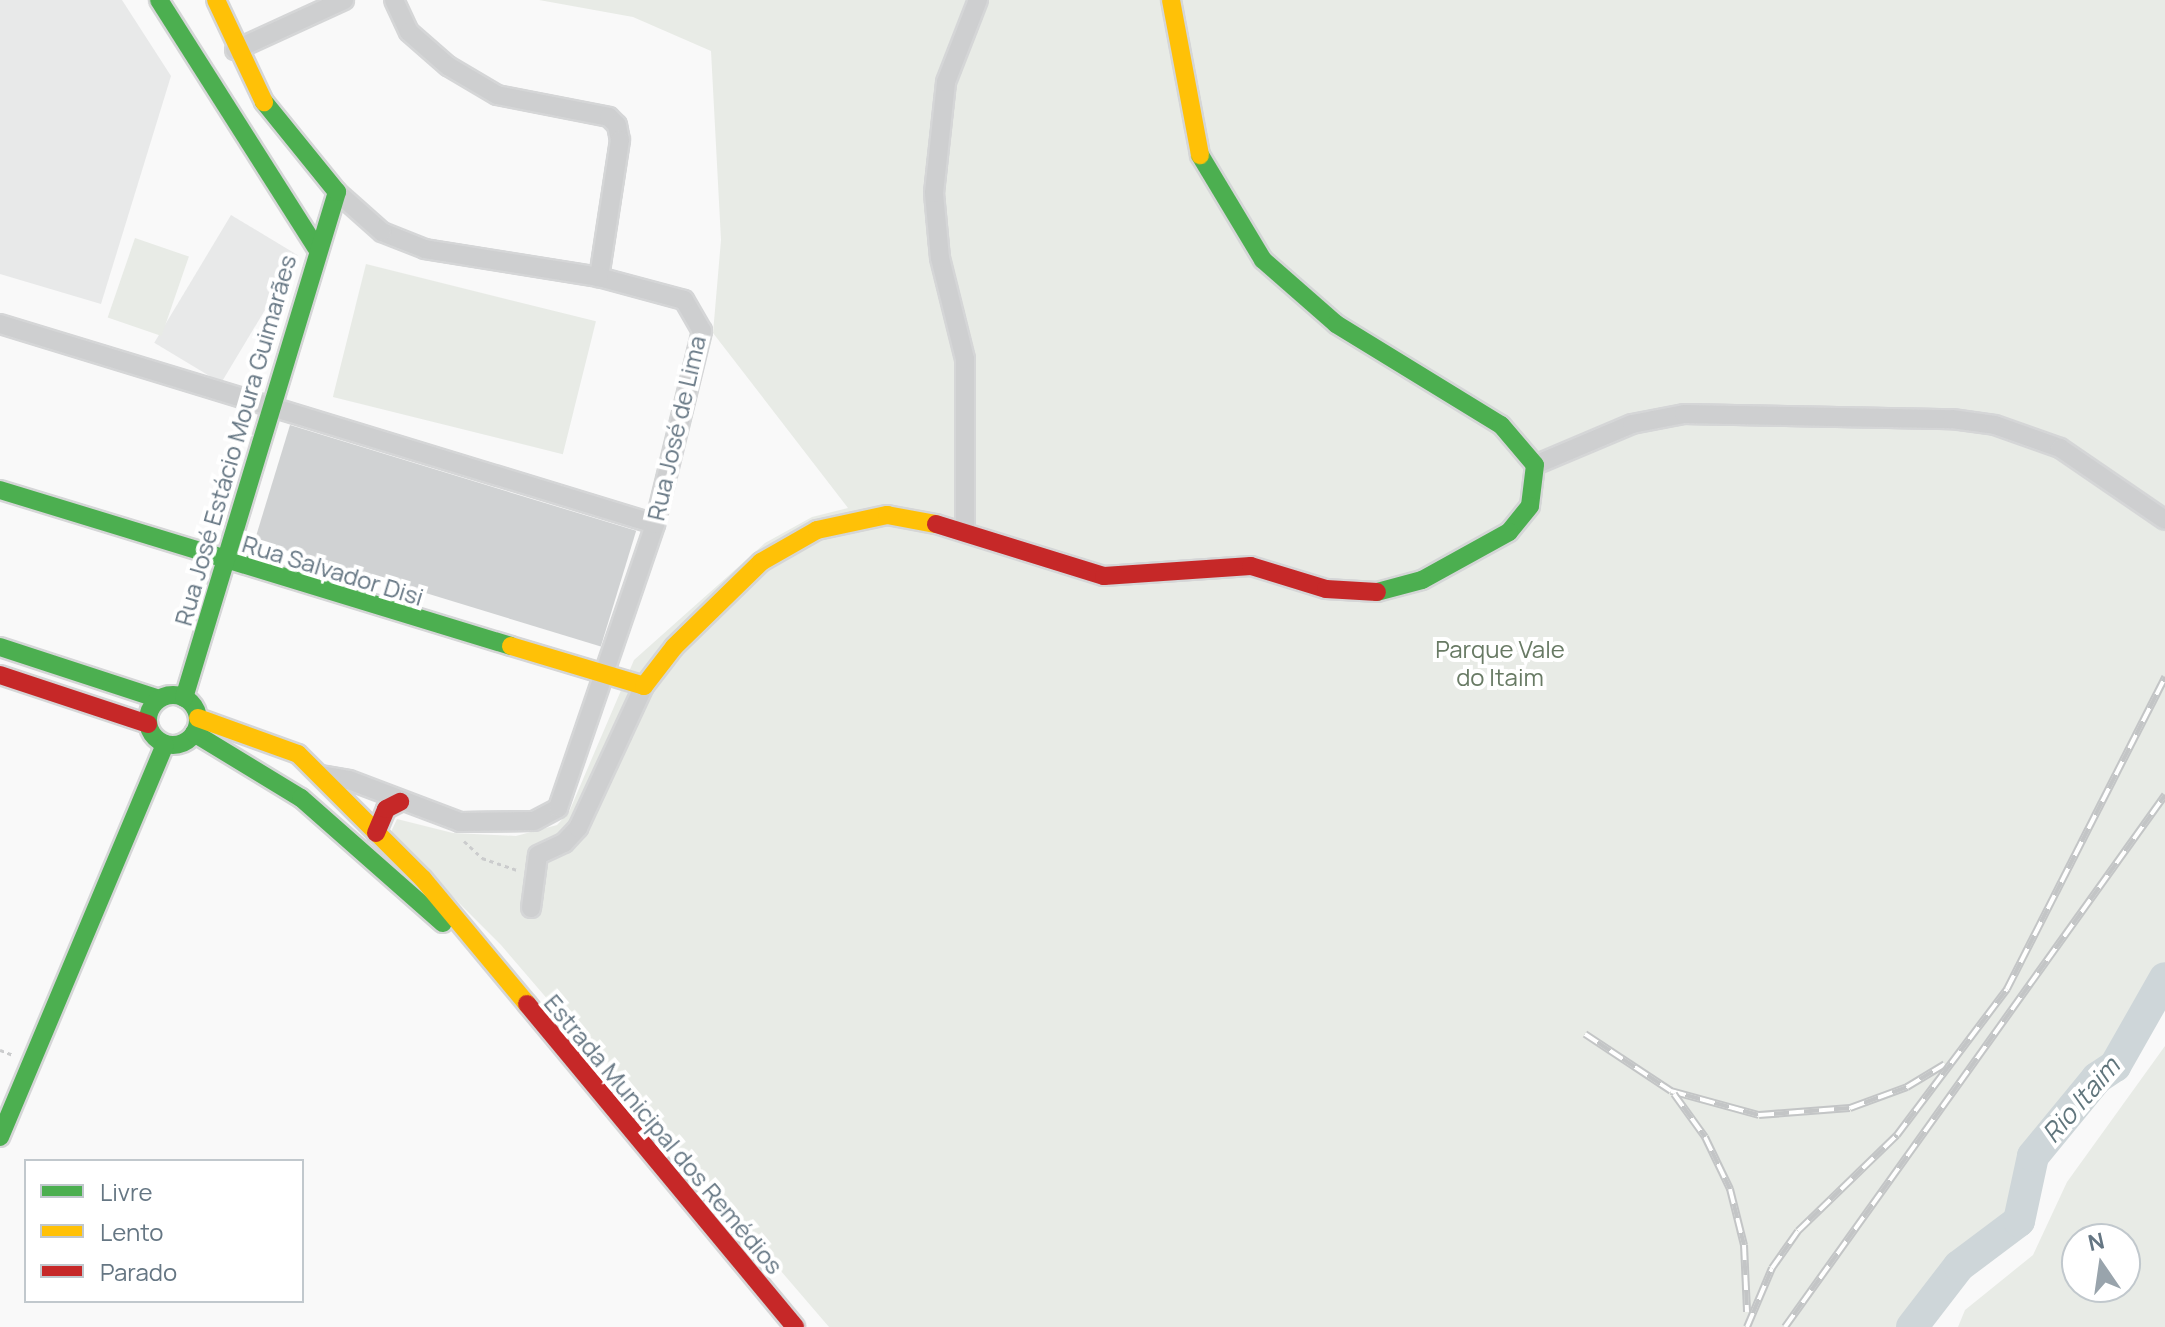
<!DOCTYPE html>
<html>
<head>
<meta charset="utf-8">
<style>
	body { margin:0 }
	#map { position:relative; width:2165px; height:1327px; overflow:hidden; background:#f9f9f9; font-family:Manrope,sans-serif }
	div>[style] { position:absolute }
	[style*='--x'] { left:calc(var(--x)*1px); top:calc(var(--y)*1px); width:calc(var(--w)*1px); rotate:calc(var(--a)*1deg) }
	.built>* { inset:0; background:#e8e9e9; transform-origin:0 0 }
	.green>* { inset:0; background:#e8ebe6; transform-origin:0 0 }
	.river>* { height:32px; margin:-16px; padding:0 16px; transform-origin:16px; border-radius:16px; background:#ced6d9 }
	.building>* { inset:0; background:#d0d2d3; transform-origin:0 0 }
	.path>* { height:3px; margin-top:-1.5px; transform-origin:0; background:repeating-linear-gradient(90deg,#cbcccd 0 4px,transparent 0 8px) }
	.roads { filter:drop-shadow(2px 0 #d5d6d7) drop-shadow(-2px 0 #d5d6d7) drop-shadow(0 2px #d5d6d7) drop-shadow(0 -2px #d5d6d7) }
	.street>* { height:18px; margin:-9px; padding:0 9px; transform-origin:9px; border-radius:9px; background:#cecfd0 }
	.fast>* { height:18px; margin:-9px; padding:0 9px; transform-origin:9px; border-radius:9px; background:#4caf50 }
	.fast>.ring { margin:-9px; padding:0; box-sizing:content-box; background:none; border:18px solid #4caf50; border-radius:50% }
	.slow>* { height:18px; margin:-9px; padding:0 9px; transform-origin:9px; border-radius:9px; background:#ffc107 }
	.jam>* { height:18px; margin:-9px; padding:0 9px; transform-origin:9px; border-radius:9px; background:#c62828 }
	.rail>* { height:8px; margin-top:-4px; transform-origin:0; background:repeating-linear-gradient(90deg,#fff 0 15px,#c3c5c6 0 30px); box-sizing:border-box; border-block:2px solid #c3c5c6 }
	span { translate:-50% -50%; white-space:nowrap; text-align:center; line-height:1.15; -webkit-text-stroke:8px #fff; paint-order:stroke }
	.street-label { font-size:24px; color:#657683 }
	.park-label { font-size:24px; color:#687a64 }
	.water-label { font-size:26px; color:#60757c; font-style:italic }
	.legend { position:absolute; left:24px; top:1159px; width:280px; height:144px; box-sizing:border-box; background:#fff; border:2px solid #c1c8cd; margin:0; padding:10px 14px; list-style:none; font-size:24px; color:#657683 }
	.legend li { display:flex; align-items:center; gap:16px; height:40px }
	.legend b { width:40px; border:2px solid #c1c8cd }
	.north { position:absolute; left:2061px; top:1223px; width:80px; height:80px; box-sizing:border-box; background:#fff; border:2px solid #c1c8cd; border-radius:50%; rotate:347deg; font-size:22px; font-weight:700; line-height:32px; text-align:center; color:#657683 }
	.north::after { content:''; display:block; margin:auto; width:28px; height:36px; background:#99a4ac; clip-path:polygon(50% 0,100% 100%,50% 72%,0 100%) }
</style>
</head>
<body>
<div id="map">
	<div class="built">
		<div style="clip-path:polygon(0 0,122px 0,171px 76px,101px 304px,0 274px)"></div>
		<div style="left:231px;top:215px;width:78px;height:149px;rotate:31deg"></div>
	</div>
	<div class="green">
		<div style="clip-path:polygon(539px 0,2165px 0,2165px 978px,2115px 1066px,2033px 1156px,2019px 1221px,1959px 1266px,1920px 1311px,1915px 1327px,829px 1327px,501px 945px,390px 834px,397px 819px,453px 833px,516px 836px,557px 825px,569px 812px,634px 660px,765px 543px,812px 517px,848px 508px,713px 333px,721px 240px,711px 51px,633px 17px)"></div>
		<div style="left:135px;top:238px;width:57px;height:84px;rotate:19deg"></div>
		<div style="left:366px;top:264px;width:237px;height:137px;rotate:14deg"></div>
		<div style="clip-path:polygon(evenodd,2165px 1046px,2165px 1327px,1958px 1327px,1965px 1310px,2033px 1255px,2067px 1182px,2165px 1046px,2077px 1239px,2125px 1239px,2125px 1287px,2077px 1287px,2077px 1239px)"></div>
	</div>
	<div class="river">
		<div style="--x:1912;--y:1327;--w:77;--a:-52.4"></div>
		<div style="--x:1959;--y:1266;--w:75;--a:-36.9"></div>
		<div style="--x:2019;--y:1221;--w:66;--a:-77.8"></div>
		<div style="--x:2033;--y:1156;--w:101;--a:-50.6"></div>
		<div style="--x:2097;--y:1078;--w:22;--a:-34"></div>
		<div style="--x:2115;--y:1066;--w:101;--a:-60.4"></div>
	</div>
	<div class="building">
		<div style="left:290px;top:425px;width:362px;height:121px;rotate:17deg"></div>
	</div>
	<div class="path">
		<div style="--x:464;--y:841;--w:25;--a:43"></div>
		<div style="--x:482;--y:858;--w:39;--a:19"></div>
		<div style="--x:0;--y:1050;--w:14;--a:21"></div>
	</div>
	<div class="roads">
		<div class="street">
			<div style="--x:394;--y:0;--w:35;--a:65"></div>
			<div style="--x:409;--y:32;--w:52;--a:41.1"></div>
			<div style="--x:448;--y:66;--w:57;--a:30.6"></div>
			<div style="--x:497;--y:95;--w:114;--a:11.1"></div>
			<div style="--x:609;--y:117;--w:11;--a:45"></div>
			<div style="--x:617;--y:125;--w:15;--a:79"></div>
			<div style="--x:620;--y:140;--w:139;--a:98.7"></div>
			<div style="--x:235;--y:50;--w:120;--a:-24.6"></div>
			<div style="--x:0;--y:324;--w:685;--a:16.98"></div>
			<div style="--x:1535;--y:465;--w:105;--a:-22.9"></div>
			<div style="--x:1632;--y:424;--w:53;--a:-10.9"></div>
			<div style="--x:1684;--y:414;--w:268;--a:1.1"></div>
			<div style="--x:1952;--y:419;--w:43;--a:7.9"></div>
			<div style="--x:1995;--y:425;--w:69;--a:19.5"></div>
			<div style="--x:2060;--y:448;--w:127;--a:34.4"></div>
			<div style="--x:965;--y:530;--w:171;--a:-90"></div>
			<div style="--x:965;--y:359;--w:104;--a:-103.9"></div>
			<div style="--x:940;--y:258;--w:65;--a:-95.3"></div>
			<div style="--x:934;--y:193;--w:112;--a:-83.8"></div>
			<div style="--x:946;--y:82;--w:88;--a:-68.7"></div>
			<div style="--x:321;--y:775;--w:28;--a:10"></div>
			<div style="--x:349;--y:780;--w:119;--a:20.7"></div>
			<div style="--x:460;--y:822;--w:74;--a:-0.8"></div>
			<div style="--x:534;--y:821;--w:27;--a:-28"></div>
			<div style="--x:558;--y:808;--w:300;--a:-71.1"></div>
			<div style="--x:655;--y:524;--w:199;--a:-76.3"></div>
			<div style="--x:702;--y:331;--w:36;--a:-120"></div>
			<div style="--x:684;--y:300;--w:88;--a:-164.9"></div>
			<div style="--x:599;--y:277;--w:176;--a:-170.9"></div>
			<div style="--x:425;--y:249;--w:46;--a:-158.4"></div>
			<div style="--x:382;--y:232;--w:60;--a:-138.4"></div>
			<div style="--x:531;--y:908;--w:53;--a:-82.5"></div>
			<div style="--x:538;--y:855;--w:29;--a:-25"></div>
			<div style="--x:564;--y:843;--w:21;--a:-47"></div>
			<div style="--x:578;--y:828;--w:157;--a:-65.1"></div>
		</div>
		<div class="fast">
			<div style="--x:159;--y:0;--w:293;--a:57.6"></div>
			<div style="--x:1200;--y:155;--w:122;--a:59"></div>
			<div style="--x:1263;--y:260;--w:97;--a:41.2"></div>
			<div style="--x:1336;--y:324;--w:193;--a:31.5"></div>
			<div style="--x:1501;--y:425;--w:52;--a:49.6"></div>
			<div style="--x:1535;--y:465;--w:41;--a:97"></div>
			<div style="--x:1530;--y:506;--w:33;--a:129"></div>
			<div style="--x:1509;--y:532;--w:99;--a:151.1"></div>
			<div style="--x:1422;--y:580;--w:47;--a:165.1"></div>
			<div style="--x:0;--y:490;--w:534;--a:16.98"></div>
			<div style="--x:0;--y:647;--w:167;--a:18.1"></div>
			<div class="ring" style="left:148px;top:695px;width:32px;height:32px"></div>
			<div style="--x:184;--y:698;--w:529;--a:-73.18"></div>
			<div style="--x:337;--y:192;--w:116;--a:-129"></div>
			<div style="--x:194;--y:733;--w:125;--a:31.3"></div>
			<div style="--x:301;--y:798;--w:189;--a:41.4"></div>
			<div style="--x:0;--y:1137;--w:426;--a:-67.2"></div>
		</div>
		<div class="slow">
			<div style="--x:216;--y:0;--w:113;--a:64.8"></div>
			<div style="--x:1171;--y:0;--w:158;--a:79.4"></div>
			<div style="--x:511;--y:646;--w:139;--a:16.7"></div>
			<div style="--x:644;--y:686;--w:49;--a:-52.4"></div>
			<div style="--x:674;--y:647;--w:122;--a:-44.3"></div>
			<div style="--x:761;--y:562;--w:64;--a:-29.7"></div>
			<div style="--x:817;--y:530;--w:72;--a:-12.1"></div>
			<div style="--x:887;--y:515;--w:50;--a:10.4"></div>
			<div style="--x:198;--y:718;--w:106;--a:19.8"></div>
			<div style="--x:298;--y:754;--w:177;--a:45"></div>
			<div style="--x:423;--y:879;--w:163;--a:50.2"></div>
		</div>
		<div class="jam">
			<div style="--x:936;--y:524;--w:176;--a:17.2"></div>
			<div style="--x:1104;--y:576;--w:147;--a:-3.9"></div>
			<div style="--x:1251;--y:566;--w:78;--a:17"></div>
			<div style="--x:1326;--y:589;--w:51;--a:3.4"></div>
			<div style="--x:0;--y:675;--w:156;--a:18.3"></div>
			<div style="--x:376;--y:833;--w:26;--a:-67"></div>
			<div style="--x:386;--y:809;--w:16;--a:-27"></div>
			<div style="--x:527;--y:1004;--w:420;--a:50.3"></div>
		</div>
	</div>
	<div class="rail">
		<div style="--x:1585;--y:1034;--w:103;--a:33.5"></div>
		<div style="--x:1671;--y:1091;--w:91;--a:15.3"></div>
		<div style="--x:1759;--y:1115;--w:91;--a:-4.4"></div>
		<div style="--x:1850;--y:1108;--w:61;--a:-20.2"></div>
		<div style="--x:1907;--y:1087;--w:44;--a:-31.2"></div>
		<div style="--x:1674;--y:1094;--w:53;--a:54.2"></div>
		<div style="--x:1705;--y:1137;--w:58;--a:64.3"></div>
		<div style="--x:1730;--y:1189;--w:58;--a:76"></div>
		<div style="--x:1744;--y:1245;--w:67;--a:87.4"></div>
		<div style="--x:1747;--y:1327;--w:64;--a:-67"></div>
		<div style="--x:1772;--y:1268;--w:45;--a:-54.9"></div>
		<div style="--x:1798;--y:1231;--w:138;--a:-44.1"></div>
		<div style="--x:1897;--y:1135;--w:183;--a:-53"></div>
		<div style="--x:2007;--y:989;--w:350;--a:-63.1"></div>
		<div style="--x:1785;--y:1327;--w:654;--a:-54.46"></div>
	</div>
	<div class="street-label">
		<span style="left:676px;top:428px;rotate:-77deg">Rua José de Lima</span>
		<span style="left:235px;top:440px;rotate:-74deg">Rua José Estácio Moura Guimarães</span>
		<span style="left:333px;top:570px;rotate:17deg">Rua Salvador Disi</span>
		<span style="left:664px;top:1134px;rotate:50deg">Estrada Municipal dos Remédios</span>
	</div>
	<div class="park-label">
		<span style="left:1500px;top:663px">Parque Vale<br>do Itaim</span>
	</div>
	<div class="water-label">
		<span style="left:2081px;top:1100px;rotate:-49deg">Rio Itaim</span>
	</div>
	<ul class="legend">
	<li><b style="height:10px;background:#4caf50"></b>Livre</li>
	<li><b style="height:10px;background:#ffc107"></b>Lento</li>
	<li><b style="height:10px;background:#c62828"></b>Parado</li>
	</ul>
	<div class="north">N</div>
</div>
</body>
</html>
